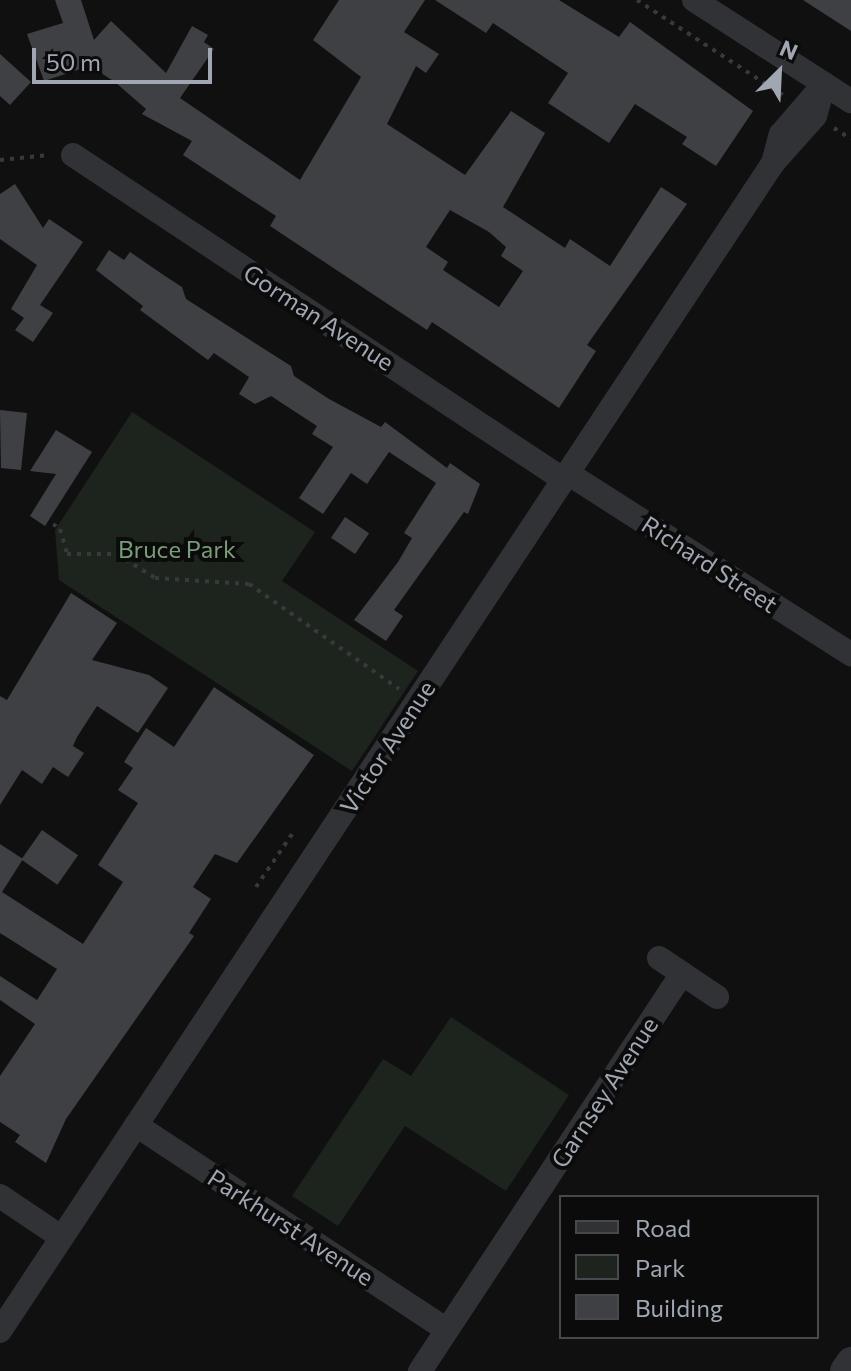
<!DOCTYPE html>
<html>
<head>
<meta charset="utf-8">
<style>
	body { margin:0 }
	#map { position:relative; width:851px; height:1371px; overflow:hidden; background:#101011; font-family:Commissioner,sans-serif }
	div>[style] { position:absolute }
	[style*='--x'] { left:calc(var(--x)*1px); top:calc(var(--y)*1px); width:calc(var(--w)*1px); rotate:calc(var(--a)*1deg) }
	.green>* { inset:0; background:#1c241d }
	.building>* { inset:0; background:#3f4044; transform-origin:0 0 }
	.path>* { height:4px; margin-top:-2px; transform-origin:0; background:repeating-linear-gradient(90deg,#37393d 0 4px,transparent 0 10px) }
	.minor>* { height:24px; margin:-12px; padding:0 12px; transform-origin:12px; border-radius:12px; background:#313236 }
	.tertiary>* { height:30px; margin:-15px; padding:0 15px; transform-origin:15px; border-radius:15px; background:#313236 }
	span { translate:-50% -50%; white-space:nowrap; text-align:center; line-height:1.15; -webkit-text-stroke:8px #0b0b0c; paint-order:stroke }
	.street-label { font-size:24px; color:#a1a7b2 }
	.park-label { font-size:24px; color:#789d78 }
	.legend { position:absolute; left:559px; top:1195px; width:260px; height:144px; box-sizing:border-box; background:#0b0b0c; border:2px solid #47494e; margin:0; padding:10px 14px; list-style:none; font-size:24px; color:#a1a7b2 }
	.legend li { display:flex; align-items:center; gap:16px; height:40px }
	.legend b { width:40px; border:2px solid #47494e }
	.north { position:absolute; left:739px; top:32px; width:80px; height:80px; -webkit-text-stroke:6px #0b0b0c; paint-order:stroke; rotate:24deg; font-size:22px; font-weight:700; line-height:32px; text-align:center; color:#a1a7b2 }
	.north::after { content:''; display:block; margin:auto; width:28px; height:36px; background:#a1a7b2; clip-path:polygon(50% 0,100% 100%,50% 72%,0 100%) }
	.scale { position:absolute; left:32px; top:48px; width:180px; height:36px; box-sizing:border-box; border:4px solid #a1a7b2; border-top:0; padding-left:10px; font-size:24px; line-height:28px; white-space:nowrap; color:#a1a7b2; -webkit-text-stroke:6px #0b0b0c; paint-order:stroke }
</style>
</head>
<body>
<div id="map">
	<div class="green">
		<div style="clip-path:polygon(132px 412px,315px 532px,282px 581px,418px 671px,352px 771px,59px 580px,55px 530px)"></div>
		<div style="clip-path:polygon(451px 1017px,569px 1095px,506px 1191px,405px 1126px,338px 1226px,292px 1196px,383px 1059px,411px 1076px)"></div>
	</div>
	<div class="building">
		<div style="clip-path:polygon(evenodd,55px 0,81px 0,94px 40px,111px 21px,166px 73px,192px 26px,208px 35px,204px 42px,214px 49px,180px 98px,300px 180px,361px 77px,313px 40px,339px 0,425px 0,404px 32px,439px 54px,426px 73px,416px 66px,387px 124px,465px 175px,511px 111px,545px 133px,503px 207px,565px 248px,570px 239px,610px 266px,661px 187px,687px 204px,587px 345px,596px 351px,559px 408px,432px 322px,427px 330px,270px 226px,276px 216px,183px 155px,192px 141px,142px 114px,146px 109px,115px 82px,90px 66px,44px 81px,27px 34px,63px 23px,55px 0,450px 210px,489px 232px,506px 247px,501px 256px,523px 271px,499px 307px,443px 270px,448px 262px,426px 247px,450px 210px)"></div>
		<div style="clip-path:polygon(435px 0,559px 0,619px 37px,630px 22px,753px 111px,716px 166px,682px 144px,687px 137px,635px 104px,609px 143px,548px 103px,568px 73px,493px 23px,486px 33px)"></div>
		<div style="clip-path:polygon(803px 0,851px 0,851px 31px)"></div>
		<div style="clip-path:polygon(0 54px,31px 82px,10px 105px,0 96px)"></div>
		<div style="clip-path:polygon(15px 184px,43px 228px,49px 219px,83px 242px,40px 305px,53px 313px,33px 342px,15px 330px,24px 318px,11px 309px,37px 265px,0 239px,0 194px)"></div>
		<div style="clip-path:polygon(109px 250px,124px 260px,130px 252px,165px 276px,182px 287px,186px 299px,291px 366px,294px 376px,329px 399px,381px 427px,385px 422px,447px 468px,450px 463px,480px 484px,468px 514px,464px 512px,394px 610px,403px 616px,386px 641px,354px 620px,398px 562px,412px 538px,404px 533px,436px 483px,389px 452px,367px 484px,351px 473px,323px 514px,299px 498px,333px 447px,312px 434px,317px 426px,271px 396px,255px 404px,239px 394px,249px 377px,214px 353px,208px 360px,140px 310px,143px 306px,96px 270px)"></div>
		<div style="clip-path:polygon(0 410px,27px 413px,21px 470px,1px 468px)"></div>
		<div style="clip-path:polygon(56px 430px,92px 452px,45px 526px,30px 516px,56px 474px,30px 471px)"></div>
		<div style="left:345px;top:517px;width:29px;height:25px;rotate:34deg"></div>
		<div style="clip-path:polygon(71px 593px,117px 623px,92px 660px,149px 675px,168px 688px,138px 733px,97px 706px,77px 737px,73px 746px,84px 753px,68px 777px,53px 767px,42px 784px,22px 770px,0 805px,0 696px,7px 700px)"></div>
		<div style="clip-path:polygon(214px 687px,314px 755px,237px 863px,215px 854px,193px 887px,211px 899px,189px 933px,194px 936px,66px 1119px,46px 1163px,15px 1142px,20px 1135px,0 1122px,0 1076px,35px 1024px,0 1000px,0 976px,37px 1000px,57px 969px,0 933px,0 844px,23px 859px,2px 892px,83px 944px,123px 882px,98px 865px,138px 803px,118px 790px,133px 768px,124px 762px,146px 728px,174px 747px)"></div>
		<div style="left:42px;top:830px;width:44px;height:36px;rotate:35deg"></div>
	</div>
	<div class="path">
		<div style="--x:637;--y:0;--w:174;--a:33.1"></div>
		<div style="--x:834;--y:128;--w:20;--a:33"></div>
		<div style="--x:0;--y:160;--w:49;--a:-5.8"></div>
		<div style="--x:53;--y:524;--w:9;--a:36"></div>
		<div style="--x:60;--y:529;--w:26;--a:74"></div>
		<div style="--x:67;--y:554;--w:50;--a:0"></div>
		<div style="--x:117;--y:554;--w:45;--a:32.3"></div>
		<div style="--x:155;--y:578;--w:94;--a:3.7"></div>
		<div style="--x:249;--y:584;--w:183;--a:35"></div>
		<div style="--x:256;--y:887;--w:64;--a:-55.8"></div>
	</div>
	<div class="minor">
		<div style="--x:694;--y:0;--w:187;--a:32.8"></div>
		<div style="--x:73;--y:155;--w:589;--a:33.5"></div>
		<div style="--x:773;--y:163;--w:30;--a:-75"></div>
		<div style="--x:781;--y:134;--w:66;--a:-49.3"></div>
		<div style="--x:569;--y:474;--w:335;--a:32.6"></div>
		<div style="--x:659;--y:958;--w:70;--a:33.9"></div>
		<div style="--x:136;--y:1125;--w:372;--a:33.4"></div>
		<div style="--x:0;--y:1196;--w:73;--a:33.9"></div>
		<div style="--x:0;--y:1331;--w:1401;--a:-56.5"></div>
		<div style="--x:773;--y:163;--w:63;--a:-48.2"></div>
		<div style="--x:815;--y:116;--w:33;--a:-74"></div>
		<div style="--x:420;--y:1371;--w:476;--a:-56.6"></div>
	</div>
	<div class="tertiary">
		<div style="--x:845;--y:1371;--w:11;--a:-56"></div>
	</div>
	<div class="street-label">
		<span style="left:319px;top:317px;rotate:33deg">Gorman Avenue</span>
		<span style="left:710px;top:564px;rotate:33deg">Richard Street</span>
		<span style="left:387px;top:747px;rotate:-57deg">Victor Avenue</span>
		<span style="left:604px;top:1092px;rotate:-57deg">Garnsey Avenue</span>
		<span style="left:291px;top:1227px;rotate:33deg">Parkhurst Avenue</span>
	</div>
	<div class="park-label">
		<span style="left:177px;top:549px">Bruce Park</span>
	</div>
	<ul class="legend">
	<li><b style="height:10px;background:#313236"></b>Road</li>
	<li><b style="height:22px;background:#1c241d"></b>Park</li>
	<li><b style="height:22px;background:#3f4044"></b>Building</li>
	</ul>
	<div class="north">N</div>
	<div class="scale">50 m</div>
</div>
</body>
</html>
